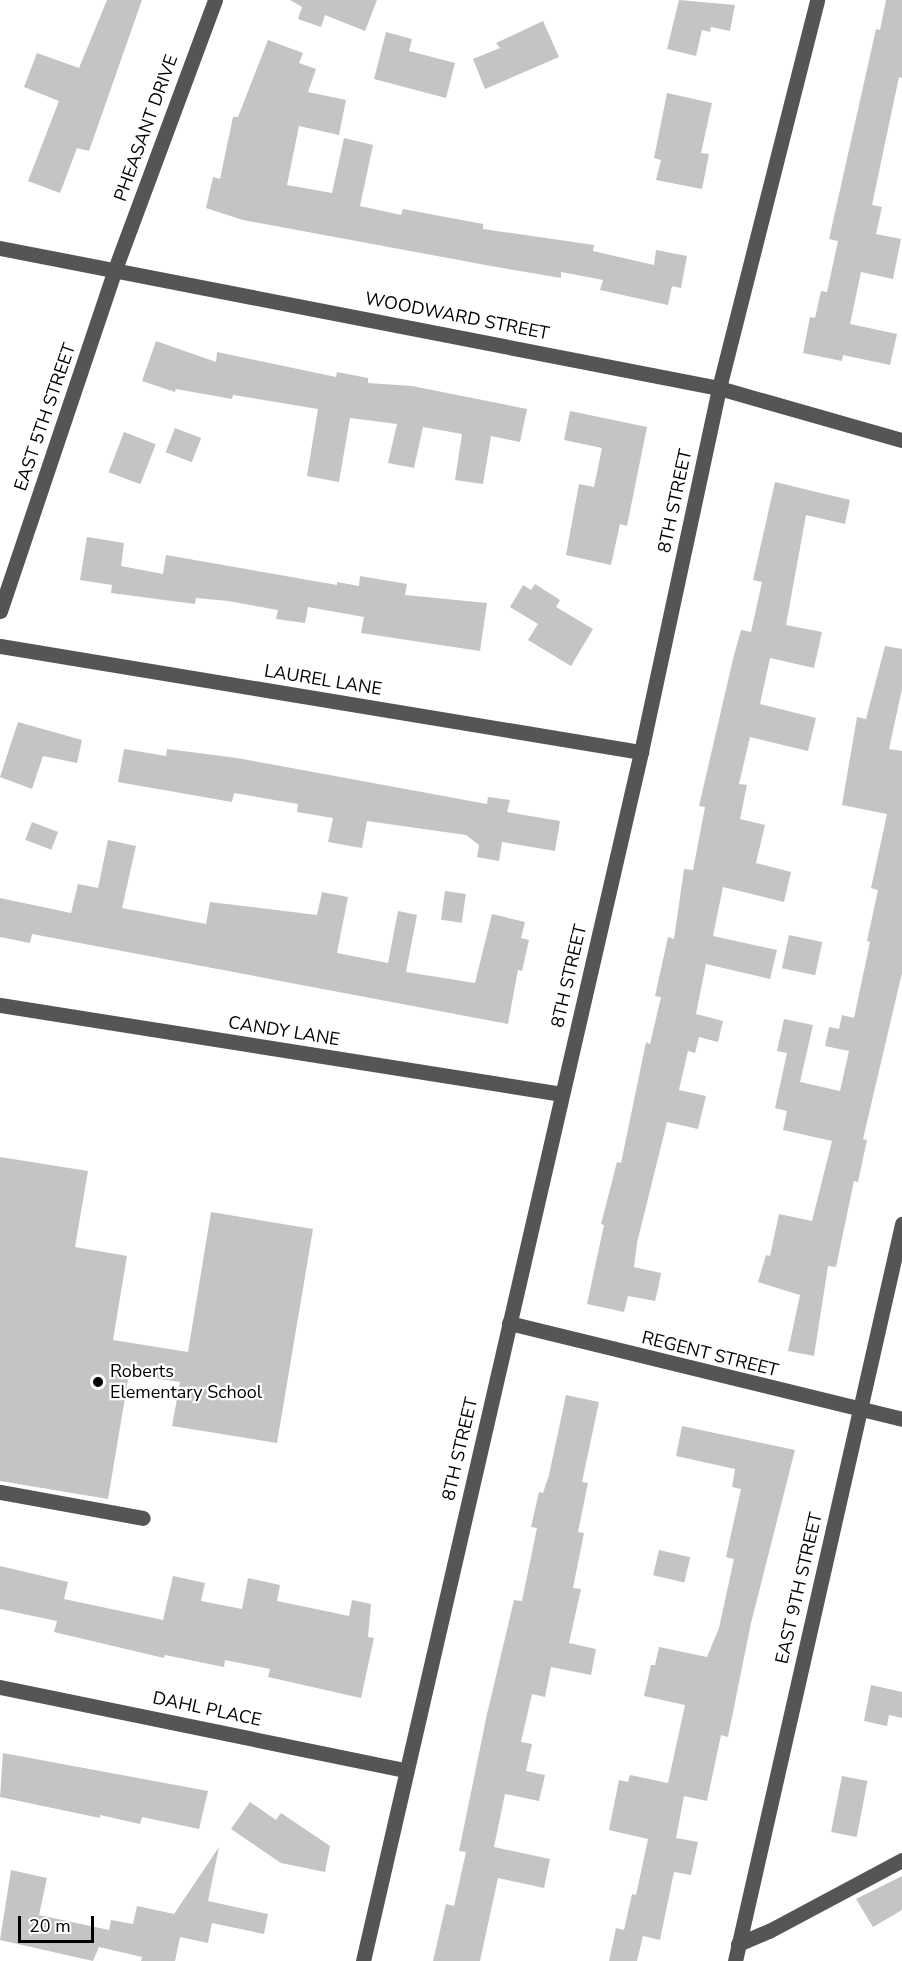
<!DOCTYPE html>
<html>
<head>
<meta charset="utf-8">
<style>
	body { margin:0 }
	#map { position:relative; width:902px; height:1961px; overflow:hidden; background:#fff; font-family:"Nunito Sans",sans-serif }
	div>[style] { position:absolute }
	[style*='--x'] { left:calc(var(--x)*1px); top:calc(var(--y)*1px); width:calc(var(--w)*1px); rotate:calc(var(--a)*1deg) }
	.building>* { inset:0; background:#c4c4c4; transform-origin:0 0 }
	.minor>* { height:15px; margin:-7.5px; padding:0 7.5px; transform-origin:7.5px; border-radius:7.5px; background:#555 }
	.dots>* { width:16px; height:16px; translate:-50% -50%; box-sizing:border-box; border:3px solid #fff; border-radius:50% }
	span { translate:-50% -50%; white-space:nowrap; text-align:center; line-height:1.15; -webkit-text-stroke:4.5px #fff; paint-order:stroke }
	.street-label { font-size:18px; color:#000 }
	.poi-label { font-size:18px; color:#000 }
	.left { translate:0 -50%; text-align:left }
	.scale { position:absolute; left:18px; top:1916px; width:76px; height:27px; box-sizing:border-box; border:3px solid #000; border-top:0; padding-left:8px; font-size:18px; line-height:21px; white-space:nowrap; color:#000; -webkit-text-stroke:4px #fff; paint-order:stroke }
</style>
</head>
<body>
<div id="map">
	<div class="building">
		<div style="clip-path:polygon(107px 0,142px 0,89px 151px,77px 148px,60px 193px,28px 181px,59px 101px,24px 87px,37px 53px,79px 68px)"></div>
		<div style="clip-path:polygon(290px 0,377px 0,365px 31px,325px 15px,321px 27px,298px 19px,302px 7px)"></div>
		<div style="clip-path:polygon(679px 0,735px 5px,730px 31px,711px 27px,710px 32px,702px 30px,696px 56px,667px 49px)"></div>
		<div style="clip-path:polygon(886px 0,902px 0,902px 78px,899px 77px,872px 205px,882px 207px,876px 234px,901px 239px,893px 279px,861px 272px,850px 324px,897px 334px,890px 365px,843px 355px,842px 361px,803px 353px,810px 317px,815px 318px,821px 291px,827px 292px,838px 241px,829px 239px,876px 29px,880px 30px)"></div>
		<div style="clip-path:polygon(543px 21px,559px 57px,485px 89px,473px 59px,500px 48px,496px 43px)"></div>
		<div style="clip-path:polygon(386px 32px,412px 39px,409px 51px,455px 63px,446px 98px,374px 79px)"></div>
		<div style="clip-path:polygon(268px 40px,303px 53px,299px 63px,316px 69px,308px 92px,346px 100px,339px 135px,299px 126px,287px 185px,332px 193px,344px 138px,373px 145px,360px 206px,401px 215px,403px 209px,483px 224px,483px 229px,594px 245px,593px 251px,654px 265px,656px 250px,687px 256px,681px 288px,672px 286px,668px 305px,600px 290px,603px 280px,561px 272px,561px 278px,491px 266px,243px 220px,206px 208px,213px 177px,220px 179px,233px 117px,238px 117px)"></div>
		<div style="clip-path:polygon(667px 93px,712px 103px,701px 153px,709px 154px,702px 189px,656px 180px,661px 160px,654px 158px)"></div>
		<div style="clip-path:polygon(156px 341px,216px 362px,217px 352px,336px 377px,337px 372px,368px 378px,368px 383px,412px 386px,527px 409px,520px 442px,491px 436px,483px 484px,455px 480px,462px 434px,423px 427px,414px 468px,388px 463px,397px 424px,350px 418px,339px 482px,307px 476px,318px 409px,233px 395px,232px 399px,176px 389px,175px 392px,142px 381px)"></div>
		<div style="clip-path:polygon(570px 411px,647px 427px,627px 526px,620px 524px,611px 565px,566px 555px,579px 484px,594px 487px,602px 448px,564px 440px)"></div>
		<div style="left:175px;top:428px;width:28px;height:26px;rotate:21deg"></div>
		<div style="left:124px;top:432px;width:34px;height:43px;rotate:21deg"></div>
		<div style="clip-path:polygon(775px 482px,850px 500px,845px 524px,806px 515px,786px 625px,822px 632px,814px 668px,770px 658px,760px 704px,816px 718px,808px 751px,750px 737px,739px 784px,747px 785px,740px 819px,765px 825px,756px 863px,791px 872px,784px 902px,723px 887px,713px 936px,777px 950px,770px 979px,706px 964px,696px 1014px,723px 1021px,718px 1042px,699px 1037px,695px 1053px,688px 1051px,679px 1090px,706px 1096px,698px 1129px,667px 1122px,637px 1243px,634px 1267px,661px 1273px,658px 1289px,655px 1301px,628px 1296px,624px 1312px,587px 1304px,604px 1225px,601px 1224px,617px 1162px,621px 1163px,646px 1042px,650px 1044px,661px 997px,655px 996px,668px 937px,674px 939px,684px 869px,693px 870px,705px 807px,699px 806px,733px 659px,741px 630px,751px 632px,762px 582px,753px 580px)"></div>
		<div style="clip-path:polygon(87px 537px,124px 543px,121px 566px,163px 574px,166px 555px,337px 585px,337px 582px,359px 586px,360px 576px,407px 584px,405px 595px,487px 603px,480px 651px,361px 633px,364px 617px,308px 607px,305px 623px,276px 619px,278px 610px,228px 601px,196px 598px,195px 604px,111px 593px,112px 585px,80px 580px)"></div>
		<div style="clip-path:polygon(535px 584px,560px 600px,556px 607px,593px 629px,571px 666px,528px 640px,538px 624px,510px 607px,523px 585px,531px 590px)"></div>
		<div style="clip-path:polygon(885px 646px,902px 649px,902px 689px,889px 749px,902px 751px,902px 973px,863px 1139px,867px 1140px,858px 1182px,854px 1181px,836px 1267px,828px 1266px,814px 1356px,788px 1351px,800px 1295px,758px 1282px,766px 1255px,770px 1256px,779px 1214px,812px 1221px,832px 1141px,783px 1130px,787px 1111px,775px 1108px,787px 1053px,777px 1051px,784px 1019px,813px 1025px,800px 1082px,840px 1091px,849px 1051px,825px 1046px,829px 1027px,839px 1029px,842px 1015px,854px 1018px,870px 942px,867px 941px,878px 890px,871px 888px,887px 814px,842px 805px,857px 717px,866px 719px)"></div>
		<div style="clip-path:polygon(18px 722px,82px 740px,77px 763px,43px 756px,32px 789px,0 777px)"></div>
		<div style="clip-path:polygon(124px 749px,166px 756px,167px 749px,237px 758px,487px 804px,488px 797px,510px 800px,507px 812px,560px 821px,555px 851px,502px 842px,499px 861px,477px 857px,479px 845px,466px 835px,367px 821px,362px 848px,328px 842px,333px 818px,297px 812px,298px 804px,234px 793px,232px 802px,118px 782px)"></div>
		<div style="left:32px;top:822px;width:28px;height:19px;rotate:21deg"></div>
		<div style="clip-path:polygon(108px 840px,136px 846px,122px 908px,206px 924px,210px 902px,317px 915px,322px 892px,348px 897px,337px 953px,388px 963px,398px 911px,417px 915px,406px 972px,475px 983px,492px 914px,525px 922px,521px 938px,529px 940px,522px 971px,518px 970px,508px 1024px,32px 934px,30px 943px,0 937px,0 898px,71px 913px,78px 884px,98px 888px)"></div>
		<div style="left:445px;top:891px;width:21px;height:29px;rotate:8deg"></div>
		<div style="left:789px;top:935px;width:34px;height:34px;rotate:12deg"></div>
		<div style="clip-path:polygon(0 1157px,88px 1171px,75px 1247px,127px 1256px,113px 1340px,188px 1352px,211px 1212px,313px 1229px,277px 1443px,172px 1426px,180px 1382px,129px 1374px,108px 1499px,0 1481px)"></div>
		<div style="clip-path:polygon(566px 1395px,599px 1402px,582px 1482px,588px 1483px,578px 1532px,584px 1533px,573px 1588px,581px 1589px,569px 1643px,596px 1649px,591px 1675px,551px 1667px,545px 1697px,532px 1694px,521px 1742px,532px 1744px,526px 1771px,545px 1775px,539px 1801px,505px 1794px,494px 1847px,550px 1859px,544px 1888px,498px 1878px,480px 1961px,433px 1961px,446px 1904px,454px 1906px,466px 1852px,459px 1851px,487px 1714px,514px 1600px,522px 1601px,537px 1528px,531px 1527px,539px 1492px,543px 1493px,549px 1475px)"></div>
		<div style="clip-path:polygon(682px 1426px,795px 1450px,751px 1623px,728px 1737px,721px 1735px,707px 1801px,684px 1796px,676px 1838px,698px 1842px,691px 1875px,674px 1872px,660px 1940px,643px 1936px,637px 1961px,609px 1961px,616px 1928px,624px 1930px,632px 1894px,636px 1895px,648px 1839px,609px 1830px,619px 1780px,628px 1782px,630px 1775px,668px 1783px,685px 1705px,644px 1696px,651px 1665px,655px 1665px,659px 1647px,707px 1657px,719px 1628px,734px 1559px,726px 1557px,741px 1489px,732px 1487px,735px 1469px,676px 1456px)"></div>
		<div style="left:659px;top:1550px;width:32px;height:26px;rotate:13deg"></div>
		<div style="clip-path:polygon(0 1566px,68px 1582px,64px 1599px,163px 1620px,173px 1576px,205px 1583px,201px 1601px,242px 1609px,248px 1578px,280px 1585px,277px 1601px,349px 1616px,352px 1600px,371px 1604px,368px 1637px,374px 1638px,361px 1698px,268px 1677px,270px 1669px,225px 1660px,224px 1667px,165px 1655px,164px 1658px,54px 1632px,57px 1621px,0 1609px)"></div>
		<div style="clip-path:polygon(871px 1685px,902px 1692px,902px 1718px,889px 1715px,887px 1726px,864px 1721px)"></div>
		<div style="clip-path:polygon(3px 1753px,208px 1791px,199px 1829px,142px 1817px,140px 1824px,100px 1815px,100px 1818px,0 1797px)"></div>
		<div style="left:842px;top:1776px;width:26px;height:57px;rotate:11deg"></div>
		<div style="clip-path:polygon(250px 1802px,276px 1820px,281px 1813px,330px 1846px,325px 1872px,281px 1863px,231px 1829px)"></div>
		<div style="clip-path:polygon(219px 1847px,208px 1901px,268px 1914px,264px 1934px,212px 1923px,208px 1943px,180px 1937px,175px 1961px,141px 1961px,142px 1957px,99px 1947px,93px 1961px,0 1940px,11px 1870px,47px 1878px,39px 1915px,109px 1930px,111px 1920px,133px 1924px,137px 1906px,174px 1914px)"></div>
		<div style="clip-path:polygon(902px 1876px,902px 1910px,873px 1927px,856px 1899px)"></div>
	</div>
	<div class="minor">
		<div style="--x:0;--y:248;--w:733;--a:11.02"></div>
		<div style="--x:719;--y:388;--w:190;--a:15.9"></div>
		<div style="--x:0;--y:611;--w:361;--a:-71.4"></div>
		<div style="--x:115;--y:269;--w:287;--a:-69.6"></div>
		<div style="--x:0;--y:646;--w:650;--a:9.39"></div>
		<div style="--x:0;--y:1005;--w:569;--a:9"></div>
		<div style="--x:509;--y:1323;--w:405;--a:13.7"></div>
		<div style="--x:0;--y:1492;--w:145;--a:10.3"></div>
		<div style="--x:0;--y:1687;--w:414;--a:11.6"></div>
		<div style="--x:738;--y:1944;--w:34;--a:-23"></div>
		<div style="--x:769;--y:1931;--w:151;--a:-28.1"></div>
		<div style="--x:363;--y:1961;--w:1241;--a:-77.05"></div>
		<div style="--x:641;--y:752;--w:372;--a:-77.9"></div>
		<div style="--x:719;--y:388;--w:400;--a:-75.8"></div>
		<div style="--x:735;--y:1961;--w:756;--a:-77.23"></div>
	</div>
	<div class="dots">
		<div style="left:98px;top:1382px;background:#000"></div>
	</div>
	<div class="street-label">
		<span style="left:146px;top:128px;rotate:-70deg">PHEASANT DRIVE</span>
		<span style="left:457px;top:316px;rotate:11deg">WOODWARD STREET</span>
		<span style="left:45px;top:417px;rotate:-71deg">EAST 5TH STREET</span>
		<span style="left:675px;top:501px;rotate:-78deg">8TH STREET</span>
		<span style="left:323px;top:680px;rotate:9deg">LAUREL LANE</span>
		<span style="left:569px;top:976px;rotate:-77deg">8TH STREET</span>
		<span style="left:284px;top:1031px;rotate:9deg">CANDY LANE</span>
		<span style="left:710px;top:1354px;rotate:14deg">REGENT STREET</span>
		<span style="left:460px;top:1449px;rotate:-77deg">8TH STREET</span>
		<span style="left:799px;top:1588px;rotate:-77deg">EAST 9TH STREET</span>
		<span style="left:207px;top:1709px;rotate:12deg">DAHL PLACE</span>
	</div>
	<div class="poi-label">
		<span class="left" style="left:110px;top:1382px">Roberts<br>Elementary School</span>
	</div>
	<div class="scale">20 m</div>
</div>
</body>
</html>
